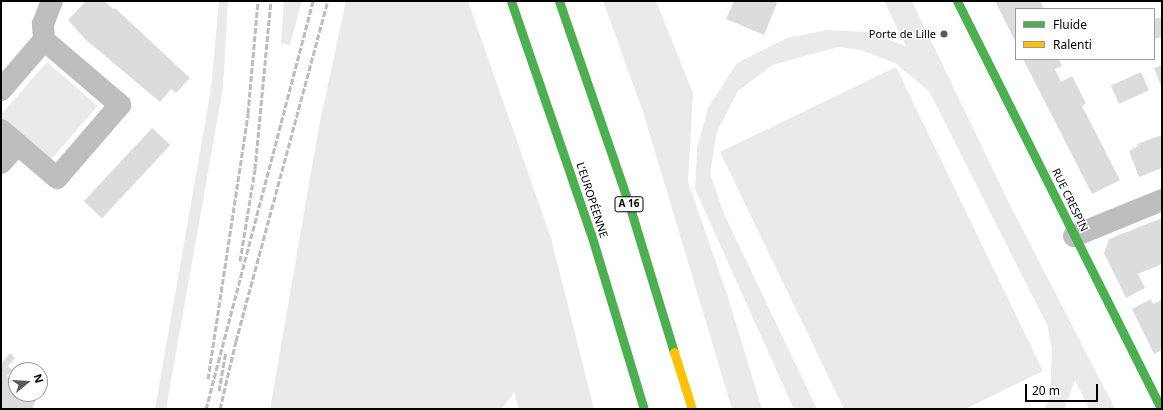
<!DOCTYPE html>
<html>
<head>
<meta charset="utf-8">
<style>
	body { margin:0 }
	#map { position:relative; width:1163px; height:410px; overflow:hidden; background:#fff; font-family:"Noto Sans",sans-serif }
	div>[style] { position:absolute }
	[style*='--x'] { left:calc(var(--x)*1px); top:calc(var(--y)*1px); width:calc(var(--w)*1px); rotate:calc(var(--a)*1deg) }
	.green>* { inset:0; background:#eaeaea; transform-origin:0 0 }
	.building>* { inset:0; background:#dcdcdc; transform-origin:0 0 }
	.street>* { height:22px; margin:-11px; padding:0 11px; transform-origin:11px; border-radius:11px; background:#bebebe }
	.fast>* { height:9px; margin:-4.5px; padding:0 4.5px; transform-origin:4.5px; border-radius:4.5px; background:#4caf50 }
	.slow>* { height:9px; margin:-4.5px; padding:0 4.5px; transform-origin:4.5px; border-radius:4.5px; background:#ffc107 }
	.rail>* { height:3px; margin-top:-1.5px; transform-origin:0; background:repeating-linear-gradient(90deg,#bdbdbd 0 6px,transparent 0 8px) }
	.dots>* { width:11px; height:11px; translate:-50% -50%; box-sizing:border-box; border:2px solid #fff; border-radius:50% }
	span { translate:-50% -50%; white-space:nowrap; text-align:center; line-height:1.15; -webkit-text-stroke:3px #fff; paint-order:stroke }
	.shield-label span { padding:1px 3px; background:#fff; border:1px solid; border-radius:3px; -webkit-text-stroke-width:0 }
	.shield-label { font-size:10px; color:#000; font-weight:700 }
	.poi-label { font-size:11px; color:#000 }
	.right { translate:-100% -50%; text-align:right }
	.street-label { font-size:11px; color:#000 }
	.frame { position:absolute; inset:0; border:2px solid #000; pointer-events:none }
	.legend { position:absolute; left:1015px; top:8px; width:140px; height:52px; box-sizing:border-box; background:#fff; border:1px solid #999; margin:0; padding:5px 7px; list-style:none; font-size:12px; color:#000 }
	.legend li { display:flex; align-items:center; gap:8px; height:20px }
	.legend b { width:20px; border:1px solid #999 }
	.north { position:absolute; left:8px; top:362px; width:40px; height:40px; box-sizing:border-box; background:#fff; border:1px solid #999; border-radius:50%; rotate:72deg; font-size:11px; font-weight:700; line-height:16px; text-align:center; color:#000 }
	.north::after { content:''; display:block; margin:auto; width:14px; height:18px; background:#595959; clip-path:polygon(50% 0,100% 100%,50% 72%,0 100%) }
	.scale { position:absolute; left:1025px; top:384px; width:73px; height:18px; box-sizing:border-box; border:2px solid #000; border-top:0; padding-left:5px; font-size:12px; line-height:14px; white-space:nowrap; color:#000; -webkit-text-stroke:3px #fff; paint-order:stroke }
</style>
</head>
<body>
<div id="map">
	<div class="green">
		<div style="clip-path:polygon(219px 1px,228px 1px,223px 88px,166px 409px,155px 409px,211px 89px)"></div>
		<div style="clip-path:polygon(284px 1px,302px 1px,290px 45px,281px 43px)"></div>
		<div style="clip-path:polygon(346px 1px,468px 1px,551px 238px,594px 409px,519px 409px,514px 392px,502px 409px,270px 409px,319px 126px)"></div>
		<div style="clip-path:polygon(603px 1px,656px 1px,693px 93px,688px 182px,726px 291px,762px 409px,732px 409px,643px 112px)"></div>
		<div style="clip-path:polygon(884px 1px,912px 1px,1007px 199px,1115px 409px,1089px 409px,1075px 380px,1064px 409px,1044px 409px,1050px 398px,1052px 349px,1047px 325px,929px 91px,895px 63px,861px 50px,838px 47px,772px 65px,738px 91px,717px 132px,710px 173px,724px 214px,817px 409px,795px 409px,792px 405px,695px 189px,697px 148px,708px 108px,737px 63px,787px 38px,828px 30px,866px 32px,906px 46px)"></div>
		<div style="left:47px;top:62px;width:67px;height:71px;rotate:41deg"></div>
		<div style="clip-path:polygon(896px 67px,1043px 371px,965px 409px,844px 409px,720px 152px)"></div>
	</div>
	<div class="building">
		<div style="clip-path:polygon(86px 1px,104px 1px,113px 9px,115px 8px,190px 78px,176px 93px,171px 89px,160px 102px,86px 40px,68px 20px)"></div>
		<div style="clip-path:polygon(734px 1px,778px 1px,764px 35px,726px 19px)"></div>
		<div style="clip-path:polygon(995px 1px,1040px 1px,1044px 9px,1016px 9px,1016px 43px)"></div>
		<div style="clip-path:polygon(1162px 17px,1162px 37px,1154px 39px,1154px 19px)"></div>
		<div style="clip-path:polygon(1023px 59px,1059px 59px,1062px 66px,1055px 69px,1061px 82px,1072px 76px,1086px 103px,1082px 106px,1120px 180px,1092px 194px)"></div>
		<div style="clip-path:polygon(1162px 65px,1162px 85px,1161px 86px,1154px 68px)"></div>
		<div style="left:1141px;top:72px;width:20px;height:33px;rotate:66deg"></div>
		<div style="left:152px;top:128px;width:25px;height:100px;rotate:43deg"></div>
		<div style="clip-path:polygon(1162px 135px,1162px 168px,1139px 177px,1129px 151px,1138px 146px,1137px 144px)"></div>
		<div style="clip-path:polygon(1162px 218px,1162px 264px,1138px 274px,1145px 288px,1126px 298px,1104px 253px,1109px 239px)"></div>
		<div style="clip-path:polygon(1151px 299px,1153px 304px,1162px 300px,1162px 350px,1154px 354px,1132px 309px)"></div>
		<div style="clip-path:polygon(10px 353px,15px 358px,8px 366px,12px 370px,7px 376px,16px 383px,16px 394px,28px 394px,36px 401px,32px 409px,1px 409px,1px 364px)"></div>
	</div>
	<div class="street">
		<div style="--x:44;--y:40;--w:16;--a:-94"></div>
		<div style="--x:43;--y:24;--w:25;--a:-69"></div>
		<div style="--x:1;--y:90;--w:66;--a:-49.3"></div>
		<div style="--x:44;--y:40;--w:100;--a:40.5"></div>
		<div style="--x:120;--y:105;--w:96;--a:130.8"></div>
		<div style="--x:57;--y:178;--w:74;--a:-139.4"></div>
		<div style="--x:1;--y:163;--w:25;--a:-48"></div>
		<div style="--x:1074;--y:236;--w:95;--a:-22.2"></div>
	</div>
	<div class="fast">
		<div style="--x:511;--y:1;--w:246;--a:71.1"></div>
		<div style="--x:591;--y:234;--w:183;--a:73.2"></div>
		<div style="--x:559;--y:1;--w:212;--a:71"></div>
		<div style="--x:628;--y:201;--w:158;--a:73.1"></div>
		<div style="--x:957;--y:1;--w:456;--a:63.4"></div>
	</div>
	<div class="slow">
		<div style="--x:674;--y:352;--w:60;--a:72.5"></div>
	</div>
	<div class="rail">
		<div style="--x:240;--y:261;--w:93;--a:-80.7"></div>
		<div style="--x:255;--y:169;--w:169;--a:-84.6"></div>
		<div style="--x:208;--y:379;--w:269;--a:-81.4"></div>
		<div style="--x:248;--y:113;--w:112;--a:-84.9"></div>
		<div style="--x:219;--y:391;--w:40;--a:-80"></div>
		<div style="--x:206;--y:409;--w:422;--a:-75.3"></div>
		<div style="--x:220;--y:409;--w:70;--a:-76.8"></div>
		<div style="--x:236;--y:341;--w:352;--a:-74.9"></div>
	</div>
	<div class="dots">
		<div style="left:944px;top:34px;background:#595959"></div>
	</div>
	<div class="shield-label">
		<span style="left:629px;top:204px">A 16</span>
	</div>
	<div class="poi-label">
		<span class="right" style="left:936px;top:34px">Porte de Lille</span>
	</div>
	<div class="street-label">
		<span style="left:592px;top:200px;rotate:72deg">L'EUROPÉENNE</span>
		<span style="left:1070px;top:200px;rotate:64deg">RUE CRESPIN</span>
	</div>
	<div class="frame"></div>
	<ul class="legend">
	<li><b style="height:5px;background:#4caf50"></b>Fluide</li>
	<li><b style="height:5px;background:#ffc107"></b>Ralenti</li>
	</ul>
	<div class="north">N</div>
	<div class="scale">20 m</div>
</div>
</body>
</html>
